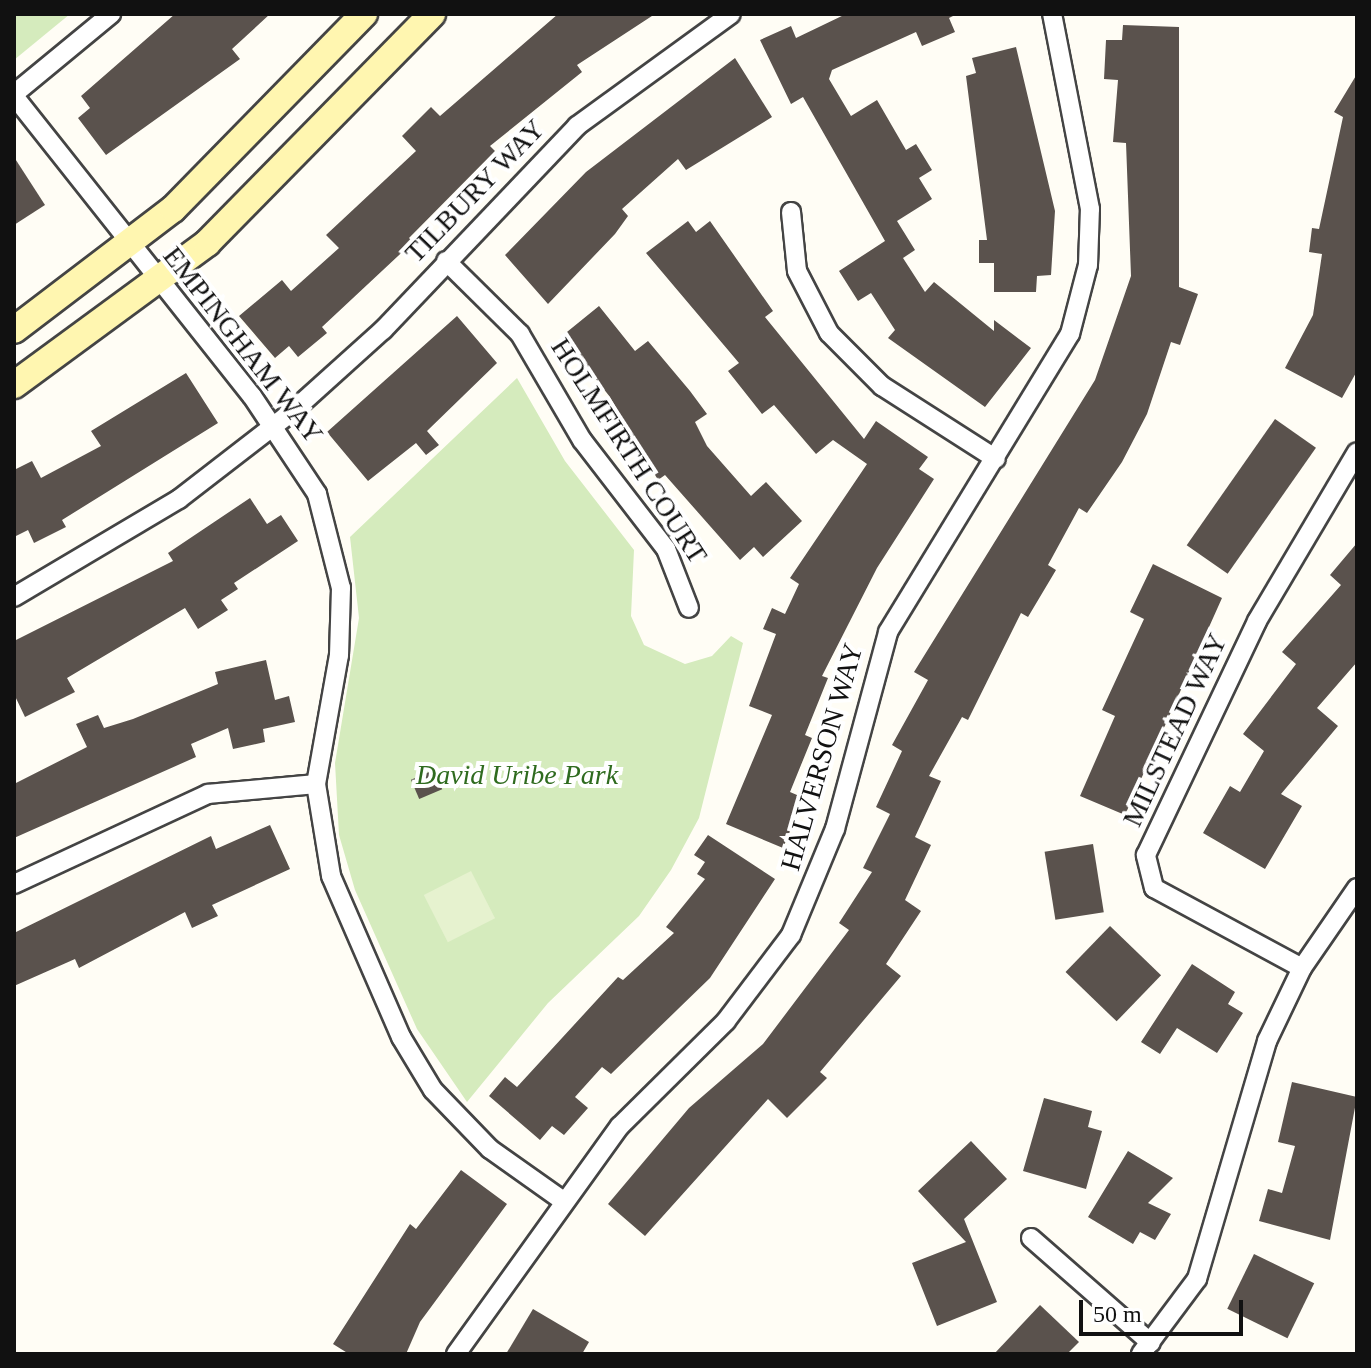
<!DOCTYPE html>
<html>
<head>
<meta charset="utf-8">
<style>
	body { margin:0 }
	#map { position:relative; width:1371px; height:1368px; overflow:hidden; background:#fffdf5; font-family:"Times New Roman",serif }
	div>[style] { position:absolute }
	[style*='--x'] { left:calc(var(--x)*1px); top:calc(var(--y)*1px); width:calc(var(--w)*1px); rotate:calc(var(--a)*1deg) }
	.green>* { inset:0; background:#d5ebbd }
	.pitch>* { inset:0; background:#e6f2cf; transform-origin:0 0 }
	.building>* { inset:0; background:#5a524d; transform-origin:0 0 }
	.roads { filter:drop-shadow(2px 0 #444) drop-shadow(-2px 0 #444) drop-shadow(0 2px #444) drop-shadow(0 -2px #444) }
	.minor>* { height:18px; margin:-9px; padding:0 9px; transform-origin:9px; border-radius:9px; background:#fff }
	.secondary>* { height:26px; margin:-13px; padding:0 13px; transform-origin:13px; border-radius:13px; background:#fff6b0 }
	span { translate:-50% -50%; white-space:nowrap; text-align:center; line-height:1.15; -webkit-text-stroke:8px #fff; paint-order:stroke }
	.street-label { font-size:28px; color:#111 }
	.park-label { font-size:28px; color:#2f6b1f; font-style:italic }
	.frame { position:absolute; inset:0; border:16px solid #111; pointer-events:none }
	.scale { position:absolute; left:1079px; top:1300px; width:164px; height:36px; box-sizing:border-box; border:4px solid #111; border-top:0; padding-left:10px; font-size:24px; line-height:28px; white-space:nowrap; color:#111; -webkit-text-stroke:6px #fff; paint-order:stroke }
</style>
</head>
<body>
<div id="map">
	<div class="green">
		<div style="clip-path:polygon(14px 14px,70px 14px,14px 60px)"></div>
		<div style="clip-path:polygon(517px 378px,565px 461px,634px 550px,631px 616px,644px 645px,685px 664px,712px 656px,731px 636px,743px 643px,699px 818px,671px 870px,639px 916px,548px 1003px,467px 1102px,417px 1029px,355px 890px,339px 835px,335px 763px,359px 618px,350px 537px)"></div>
	</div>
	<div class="pitch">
		<div style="left:471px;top:871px;width:53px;height:53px;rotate:63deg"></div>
	</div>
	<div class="building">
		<div style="clip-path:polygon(175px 14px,270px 14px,232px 49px,240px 59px,106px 155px,78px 118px,90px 108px,81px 96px)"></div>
		<div style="clip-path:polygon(558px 14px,655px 14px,577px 65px,582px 72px,490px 146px,495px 151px,409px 238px,413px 242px,322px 327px,327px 333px,298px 357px,289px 346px,275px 358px,239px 316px,282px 280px,291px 291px,339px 248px,326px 235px,416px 151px,402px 136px,431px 107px,440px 116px)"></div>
		<div style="clip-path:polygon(846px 14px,957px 14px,949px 18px,955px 32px,922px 46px,916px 32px,832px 70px,829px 79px,851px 116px,877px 100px,906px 150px,916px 144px,932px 170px,919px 178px,932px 199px,897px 221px,915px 250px,903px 258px,925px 292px,934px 282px,994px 331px,994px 320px,1031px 348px,985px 407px,888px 338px,895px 330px,871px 293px,858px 301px,839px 271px,885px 241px,803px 97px,791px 104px,760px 40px,791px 26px,796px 38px)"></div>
		<div style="clip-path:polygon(1123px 25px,1179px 27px,1179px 287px,1198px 294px,1180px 345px,1171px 342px,1147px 414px,1122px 462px,1087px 513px,1079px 508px,1048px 565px,1056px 570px,1028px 617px,1021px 613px,968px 720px,962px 717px,929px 776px,941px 781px,915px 837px,931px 845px,905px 900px,921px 911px,886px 964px,901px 976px,820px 1072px,827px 1078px,787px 1118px,768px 1099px,645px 1236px,608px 1204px,689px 1108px,763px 1044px,849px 930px,839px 923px,872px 872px,863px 868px,890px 814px,876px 807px,902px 751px,892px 745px,928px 680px,914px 672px,1095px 380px,1131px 276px,1126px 143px,1113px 142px,1118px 80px,1104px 79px,1106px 40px,1122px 40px)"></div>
		<div style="clip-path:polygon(1016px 47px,1055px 211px,1051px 275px,1037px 276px,1036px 292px,994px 292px,994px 263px,979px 263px,979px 240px,987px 240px,966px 76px,976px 73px,972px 58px)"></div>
		<div style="clip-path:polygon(735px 58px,772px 117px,686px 170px,678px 159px,622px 209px,628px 216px,615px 234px,548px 304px,505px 255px,586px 172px)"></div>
		<div style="clip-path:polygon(1357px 74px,1357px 371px,1342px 398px,1285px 368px,1313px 315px,1322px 254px,1309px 252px,1312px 228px,1319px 229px,1343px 117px,1334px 112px)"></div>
		<div style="clip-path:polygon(14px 157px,45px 205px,14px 225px)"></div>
		<div style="clip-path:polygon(688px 221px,696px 232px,710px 221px,773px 311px,765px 317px,864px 439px,876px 421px,928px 457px,919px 469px,934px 479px,877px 568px,822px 676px,828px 678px,805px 735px,812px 738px,790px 792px,804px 798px,783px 848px,726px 824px,772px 715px,749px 706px,776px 634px,763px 629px,772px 608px,785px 614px,799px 584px,790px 578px,867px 464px,833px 440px,816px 454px,774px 405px,762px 414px,728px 371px,739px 363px,646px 253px)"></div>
		<div style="clip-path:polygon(599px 306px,635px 351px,648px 341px,690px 391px,707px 414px,695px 422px,707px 446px,751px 496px,766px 482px,802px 521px,763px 557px,754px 547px,740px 560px,665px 475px,658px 480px,610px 397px,562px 336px)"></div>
		<div style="clip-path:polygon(457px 316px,497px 363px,427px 431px,439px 445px,426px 455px,416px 443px,368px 481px,327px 432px)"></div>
		<div style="clip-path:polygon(186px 373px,218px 423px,62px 520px,66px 527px,34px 543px,28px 530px,14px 537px,14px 470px,32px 461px,41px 478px,101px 446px,91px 431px)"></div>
		<div style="left:1275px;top:419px;width:50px;height:154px;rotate:35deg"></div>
		<div style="clip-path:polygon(250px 498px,267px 524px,281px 515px,298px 541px,234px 583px,238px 589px,221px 600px,228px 610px,198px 629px,185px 608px,67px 678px,75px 692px,25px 717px,14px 694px,14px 641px,173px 561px,168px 553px)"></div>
		<div style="clip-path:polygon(1357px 543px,1357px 662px,1317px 708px,1338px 726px,1281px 794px,1302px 806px,1265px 869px,1203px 833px,1230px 786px,1240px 792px,1264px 751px,1243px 734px,1296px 664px,1282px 652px,1341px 585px,1330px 575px)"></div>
		<div style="clip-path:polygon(1153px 564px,1222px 598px,1125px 815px,1080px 796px,1115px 716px,1102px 710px,1144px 619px,1130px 612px)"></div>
		<div style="clip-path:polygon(266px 660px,275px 700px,289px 696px,295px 722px,263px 729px,265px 742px,233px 749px,228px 728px,191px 744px,196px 757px,14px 838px,14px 784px,87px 747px,76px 724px,98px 715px,104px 728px,133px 719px,218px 684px,215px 672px)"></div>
		<div style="left:434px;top:770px;width:21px;height:25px;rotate:67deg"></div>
		<div style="clip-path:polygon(270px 825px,290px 869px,212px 905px,218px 916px,192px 928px,185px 912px,79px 968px,75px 959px,14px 986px,14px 933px,211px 836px,216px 849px)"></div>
		<div style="clip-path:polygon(708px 835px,775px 879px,710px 978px,611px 1074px,602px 1067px,575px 1097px,588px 1108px,564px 1135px,552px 1126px,540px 1140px,489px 1096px,505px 1077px,517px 1087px,618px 977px,623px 980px,674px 933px,666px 927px,705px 879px,697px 874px,705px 862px,694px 855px)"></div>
		<div style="left:1093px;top:844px;width:69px;height:49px;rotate:81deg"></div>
		<div style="left:1110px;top:926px;width:71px;height:64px;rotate:44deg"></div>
		<div style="clip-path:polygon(1192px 964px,1235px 992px,1228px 1004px,1243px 1013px,1217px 1053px,1177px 1028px,1160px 1054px,1141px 1042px)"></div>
		<div style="clip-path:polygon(1292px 1082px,1357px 1097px,1330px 1240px,1259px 1221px,1268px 1189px,1282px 1193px,1295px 1146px,1278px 1142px)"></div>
		<div style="clip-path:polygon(1044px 1098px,1092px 1111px,1088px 1127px,1102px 1131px,1086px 1189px,1023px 1171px)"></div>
		<div style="clip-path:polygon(971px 1141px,1007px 1179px,964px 1219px,997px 1302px,937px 1326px,912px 1263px,966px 1242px,918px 1191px)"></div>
		<div style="clip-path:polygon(1128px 1151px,1173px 1178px,1148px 1203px,1171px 1214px,1155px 1240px,1140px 1232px,1133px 1244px,1088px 1217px)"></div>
		<div style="clip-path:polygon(461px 1170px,507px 1204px,420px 1322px,406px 1354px,349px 1354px,333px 1344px,410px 1224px,416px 1229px)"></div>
		<div style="left:1254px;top:1254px;width:67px;height:61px;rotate:26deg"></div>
		<div style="clip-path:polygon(1040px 1305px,1079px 1342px,1067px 1354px,994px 1354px)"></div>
		<div style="clip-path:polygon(533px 1309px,589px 1342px,582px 1354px,506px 1354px)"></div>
	</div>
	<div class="roads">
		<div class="minor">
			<div style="--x:14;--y:94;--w:126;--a:-39.5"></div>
			<div style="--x:14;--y:96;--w:383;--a:51.6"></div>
			<div style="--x:252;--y:396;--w:118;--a:56.4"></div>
			<div style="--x:317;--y:494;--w:97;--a:75.7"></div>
			<div style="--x:341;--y:588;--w:67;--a:91.7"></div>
			<div style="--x:339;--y:655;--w:131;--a:100.1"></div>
			<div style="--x:316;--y:784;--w:93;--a:80.7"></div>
			<div style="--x:331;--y:876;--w:176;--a:66.5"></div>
			<div style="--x:401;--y:1037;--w:62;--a:58.9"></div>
			<div style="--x:433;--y:1090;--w:82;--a:46"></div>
			<div style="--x:490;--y:1149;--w:88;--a:35.3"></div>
			<div style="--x:791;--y:212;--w:59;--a:84.2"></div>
			<div style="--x:797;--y:271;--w:70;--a:62.7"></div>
			<div style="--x:829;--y:333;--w:75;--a:45"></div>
			<div style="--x:882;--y:386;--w:135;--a:32.6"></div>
			<div style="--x:446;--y:261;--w:104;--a:44.6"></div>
			<div style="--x:520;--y:334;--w:123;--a:59.7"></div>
			<div style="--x:582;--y:440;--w:138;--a:52.4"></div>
			<div style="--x:666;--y:549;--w:63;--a:68.7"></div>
			<div style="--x:14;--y:597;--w:192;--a:-30.7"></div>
			<div style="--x:179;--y:499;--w:145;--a:-37.7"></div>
			<div style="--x:294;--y:410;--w:120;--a:-42"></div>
			<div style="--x:383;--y:330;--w:282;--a:-46.4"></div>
			<div style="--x:577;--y:126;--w:190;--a:-36"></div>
			<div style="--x:14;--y:884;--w:214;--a:-24.9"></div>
			<div style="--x:208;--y:794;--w:108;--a:-5.3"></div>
			<div style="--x:1302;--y:968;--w:168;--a:-151.6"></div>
			<div style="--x:1154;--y:888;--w:34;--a:-104"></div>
			<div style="--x:1146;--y:855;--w:259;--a:-64.6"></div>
			<div style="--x:1257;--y:621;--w:196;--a:-59.4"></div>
			<div style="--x:1031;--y:1238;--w:159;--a:41.2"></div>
			<div style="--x:456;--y:1354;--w:281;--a:-54.3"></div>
			<div style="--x:620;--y:1126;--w:149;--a:-44.7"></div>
			<div style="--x:726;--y:1021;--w:108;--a:-52.9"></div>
			<div style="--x:791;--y:935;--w:115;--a:-67.5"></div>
			<div style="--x:835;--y:829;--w:204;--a:-74.9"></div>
			<div style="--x:888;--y:632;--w:349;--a:-58.6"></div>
			<div style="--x:1070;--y:334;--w:71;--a:-75.4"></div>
			<div style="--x:1088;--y:265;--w:56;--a:-88"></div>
			<div style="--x:1090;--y:209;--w:199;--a:-101"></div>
			<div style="--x:1141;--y:1354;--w:94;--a:-53.3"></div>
			<div style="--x:1197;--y:1279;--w:248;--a:-73.6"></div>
			<div style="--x:1267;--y:1041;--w:81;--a:-64.4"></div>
			<div style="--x:1302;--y:968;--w:97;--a:-55.5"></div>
		</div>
		<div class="secondary">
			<div style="--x:14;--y:330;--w:200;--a:-37.3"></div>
			<div style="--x:173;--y:209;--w:273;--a:-45.6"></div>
			<div style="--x:14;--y:385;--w:240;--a:-36.3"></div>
			<div style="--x:207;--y:243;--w:321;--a:-45.5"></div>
		</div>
	</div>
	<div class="street-label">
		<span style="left:475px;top:191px;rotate:-46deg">TILBURY WAY</span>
		<span style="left:243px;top:345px;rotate:52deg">EMPINGHAM WAY</span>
		<span style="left:629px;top:451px;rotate:57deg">HOLMFIRTH COURT</span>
		<span style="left:1175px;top:730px;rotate:-65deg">MILSTEAD WAY</span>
		<span style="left:822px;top:757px;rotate:-74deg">HALVERSON WAY</span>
	</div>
	<div class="park-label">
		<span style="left:517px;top:775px">David Uribe Park</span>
	</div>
	<div class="frame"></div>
	<div class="scale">50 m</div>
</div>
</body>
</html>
